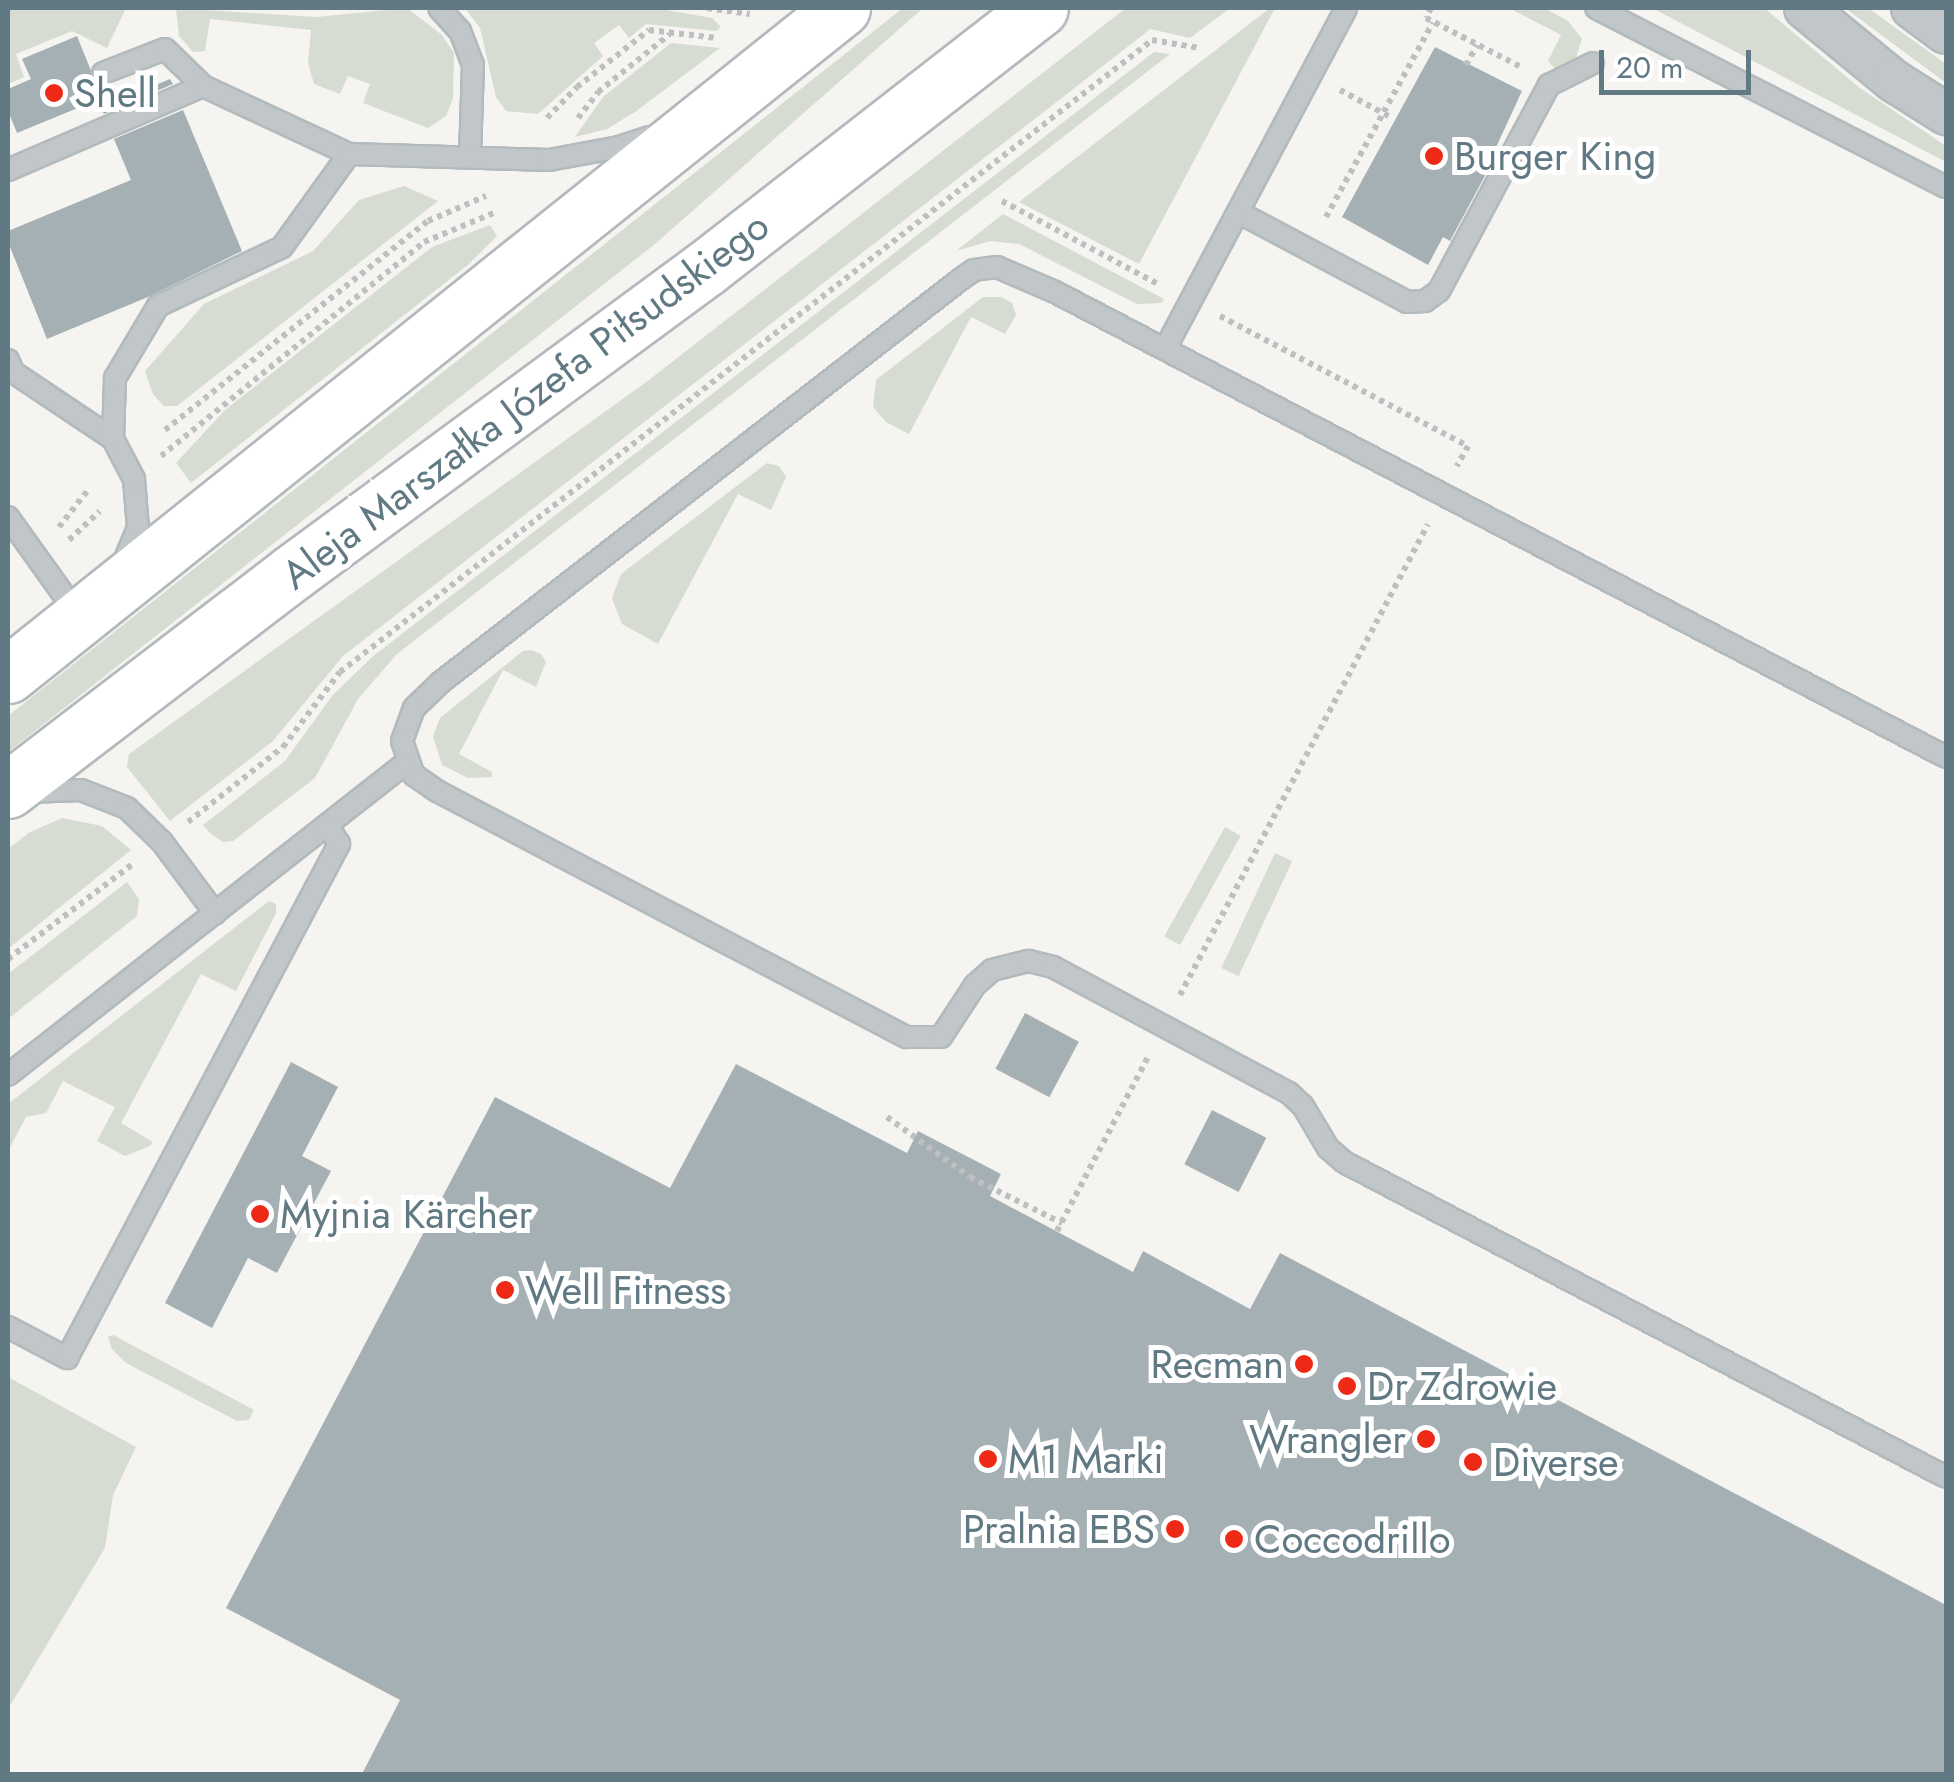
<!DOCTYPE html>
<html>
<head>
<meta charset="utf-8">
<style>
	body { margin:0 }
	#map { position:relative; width:1954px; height:1782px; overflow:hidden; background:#f5f4f0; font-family:Jost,sans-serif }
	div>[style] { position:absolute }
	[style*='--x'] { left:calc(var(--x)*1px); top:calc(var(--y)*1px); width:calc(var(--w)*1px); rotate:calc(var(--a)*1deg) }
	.green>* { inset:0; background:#d6dcd1; transform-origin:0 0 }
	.building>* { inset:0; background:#a5b0b4; transform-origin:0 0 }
	.path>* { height:6px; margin-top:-3px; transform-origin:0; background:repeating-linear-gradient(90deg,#bdbfc1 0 5px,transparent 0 10px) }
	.roads { filter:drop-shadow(2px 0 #b3babd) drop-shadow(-2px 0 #b3babd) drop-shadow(0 2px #b3babd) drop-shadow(0 -2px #b3babd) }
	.service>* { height:20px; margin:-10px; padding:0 10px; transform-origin:10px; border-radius:10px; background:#c1c6c8 }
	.minor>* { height:40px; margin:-20px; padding:0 20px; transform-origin:20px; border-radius:20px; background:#c1c6c8 }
	.secondary>* { height:55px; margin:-27.5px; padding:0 27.5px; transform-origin:27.5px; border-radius:27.5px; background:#fff }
	.dots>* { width:28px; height:28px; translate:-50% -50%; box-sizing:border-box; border:5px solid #fff; border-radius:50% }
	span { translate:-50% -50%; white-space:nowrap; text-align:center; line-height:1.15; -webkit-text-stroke:10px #fff; paint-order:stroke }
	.poi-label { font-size:40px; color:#617983 }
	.left { translate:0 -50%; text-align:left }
	.right { translate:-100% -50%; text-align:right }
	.street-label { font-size:40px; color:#617983 }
	.frame { position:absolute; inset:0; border:10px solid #617983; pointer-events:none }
	.scale { position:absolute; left:1599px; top:50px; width:152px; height:45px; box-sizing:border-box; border:5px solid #617983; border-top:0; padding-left:12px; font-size:30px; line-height:35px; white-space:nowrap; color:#617983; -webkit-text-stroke:8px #fff; paint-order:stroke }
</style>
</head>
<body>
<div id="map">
	<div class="green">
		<div style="clip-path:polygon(8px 8px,126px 8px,107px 48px,72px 31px,16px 54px,24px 77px,8px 84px)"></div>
		<div style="clip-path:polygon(176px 8px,316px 17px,407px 8px,442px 35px,454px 53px,453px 99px,446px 116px,428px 128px,363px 103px,370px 84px,348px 76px,340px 94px,314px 84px,308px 63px,311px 30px,210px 19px,205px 51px,193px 52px,179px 36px)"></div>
		<div style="clip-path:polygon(465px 8px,655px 8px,712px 18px,721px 27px,716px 31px,646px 24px,629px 38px,619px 25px,594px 43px,603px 56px,538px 114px,506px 111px,496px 97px,480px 28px)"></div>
		<div style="clip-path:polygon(903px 8px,923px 8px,655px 244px,8px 752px,8px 716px)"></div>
		<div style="clip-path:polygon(1126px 8px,1230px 8px,1190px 38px,1150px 29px,1144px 34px,343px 656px,273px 741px,170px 821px,127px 767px,129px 754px,649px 380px)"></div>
		<div style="clip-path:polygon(1270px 8px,1275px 8px,1139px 264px,1019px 202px)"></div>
		<div style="clip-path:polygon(1509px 8px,1544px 8px,1568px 21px,1582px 39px,1575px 60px,1555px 69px,1548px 61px,1561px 35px)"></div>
		<div style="clip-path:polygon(1652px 8px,1764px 8px,1860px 88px,1946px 146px,1946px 162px)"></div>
		<div style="clip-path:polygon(1845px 8px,1868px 8px,1946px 64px,1946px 83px)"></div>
		<div style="clip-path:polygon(671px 43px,720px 48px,635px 112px,607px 129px,575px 137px,603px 97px)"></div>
		<div style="clip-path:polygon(1154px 52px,1170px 54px,397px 654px,358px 699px,315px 778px,233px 841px,223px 842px,211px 834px,203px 825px,285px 761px,332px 696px,372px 657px)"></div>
		<div style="clip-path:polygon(404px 186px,438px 201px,177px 406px,164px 406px,153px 394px,145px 371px,204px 304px,313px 251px,359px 200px)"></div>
		<div style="clip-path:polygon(1003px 214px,1164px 299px,1162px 303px,1137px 304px,1019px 244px,990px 241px,956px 251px)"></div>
		<div style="clip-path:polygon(490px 225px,497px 236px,469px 264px,191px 483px,176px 463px,225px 410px,432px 247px)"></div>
		<div style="clip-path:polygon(983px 297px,1001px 297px,1012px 303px,1016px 315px,1005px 334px,971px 317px,909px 434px,886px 422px,873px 407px,876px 380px)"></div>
		<div style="clip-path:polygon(767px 463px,779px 466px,786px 477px,771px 510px,738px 494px,658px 644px,622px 624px,612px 598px,621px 574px)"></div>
		<div style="clip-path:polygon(531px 650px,541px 654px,546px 662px,536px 687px,503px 670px,459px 754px,492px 772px,492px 777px,468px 778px,442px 765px,433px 736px,440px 718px,523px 651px)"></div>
		<div style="clip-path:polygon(62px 818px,102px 826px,131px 850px,8px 949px,8px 849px,30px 832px)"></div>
		<div style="left:1225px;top:827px;width:18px;height:125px;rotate:29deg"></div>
		<div style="left:1275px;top:853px;width:19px;height:127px;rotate:25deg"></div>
		<div style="clip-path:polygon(127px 882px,139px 899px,137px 916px,8px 1019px,8px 974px)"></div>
		<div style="clip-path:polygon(269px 901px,276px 904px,276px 913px,236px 991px,201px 974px,121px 1123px,153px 1142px,150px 1146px,125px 1156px,97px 1141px,115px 1107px,63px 1081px,46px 1113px,26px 1117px,8px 1151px,8px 1104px)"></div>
		<div style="clip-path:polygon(113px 1335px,254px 1410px,249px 1420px,237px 1421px,126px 1363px,112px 1349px,108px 1337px)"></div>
		<div style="clip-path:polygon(8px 1377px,136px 1447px,113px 1495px,105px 1548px,8px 1709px)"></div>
	</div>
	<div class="building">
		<div style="clip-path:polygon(77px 36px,102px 98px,17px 133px,8px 111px,8px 89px,31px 79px,22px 59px)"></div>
		<div style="clip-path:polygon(1435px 47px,1522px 91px,1492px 156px,1495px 157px,1450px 241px,1443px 237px,1428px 265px,1342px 217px)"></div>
		<div style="clip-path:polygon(170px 79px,173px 84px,104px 114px,101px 108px)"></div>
		<div style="clip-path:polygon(183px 110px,242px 251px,148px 297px,47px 339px,8px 242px,8px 231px,131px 180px,114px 139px)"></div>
		<div style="left:1025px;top:1013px;width:61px;height:63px;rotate:28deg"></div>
		<div style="clip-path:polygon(291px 1062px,338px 1087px,302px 1156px,331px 1171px,277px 1273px,248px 1258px,212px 1328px,165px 1303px)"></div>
		<div style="clip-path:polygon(736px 1064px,907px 1153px,918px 1131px,1001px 1174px,990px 1196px,1133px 1272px,1143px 1251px,1250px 1309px,1280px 1253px,1946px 1605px,1946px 1774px,362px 1774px,400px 1700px,226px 1608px,495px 1097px,670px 1188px)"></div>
		<div style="left:1212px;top:1110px;width:61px;height:61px;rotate:27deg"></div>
	</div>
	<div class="path">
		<div style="--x:707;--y:8;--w:43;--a:7.9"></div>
		<div style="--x:1431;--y:8;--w:11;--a:117"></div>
		<div style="--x:1426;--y:18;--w:105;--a:27.3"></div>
		<div style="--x:1466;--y:65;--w:23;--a:-61"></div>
		<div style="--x:1340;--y:90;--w:59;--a:28.3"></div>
		<div style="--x:547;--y:118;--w:43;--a:-45.9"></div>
		<div style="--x:577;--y:87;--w:92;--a:-38.4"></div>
		<div style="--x:649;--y:30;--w:68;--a:6.7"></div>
		<div style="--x:578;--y:118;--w:33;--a:-52"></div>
		<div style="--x:598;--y:92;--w:92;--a:-38.9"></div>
		<div style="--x:1002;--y:201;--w:179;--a:28"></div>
		<div style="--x:1326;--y:217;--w:222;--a:-61.2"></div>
		<div style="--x:1220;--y:316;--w:280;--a:27.7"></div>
		<div style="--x:1468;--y:446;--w:23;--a:119"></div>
		<div style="--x:165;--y:430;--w:336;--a:-38.5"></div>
		<div style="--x:428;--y:221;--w:63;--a:-23.3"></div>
		<div style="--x:161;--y:456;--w:339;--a:-39.1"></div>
		<div style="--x:424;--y:242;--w:78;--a:-22.6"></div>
		<div style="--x:59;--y:527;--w:47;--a:-51.9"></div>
		<div style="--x:69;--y:540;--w:42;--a:-43.1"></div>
		<div style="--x:188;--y:822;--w:121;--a:-38.3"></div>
		<div style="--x:283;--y:747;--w:94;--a:-52.8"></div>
		<div style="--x:340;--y:672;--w:1029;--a:-37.89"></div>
		<div style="--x:1152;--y:40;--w:49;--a:9.5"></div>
		<div style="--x:8;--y:959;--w:158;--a:-37.3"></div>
		<div style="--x:1180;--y:995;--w:532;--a:-62.23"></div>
		<div style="--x:887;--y:1117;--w:102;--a:35.9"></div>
		<div style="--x:970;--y:1177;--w:103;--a:26.6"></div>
		<div style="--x:1057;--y:1231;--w:199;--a:-62.4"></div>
	</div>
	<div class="roads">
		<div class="service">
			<div style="--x:439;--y:8;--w:31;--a:48"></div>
			<div style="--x:460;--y:31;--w:36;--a:69"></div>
			<div style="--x:473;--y:65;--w:91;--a:91.9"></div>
			<div style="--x:1596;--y:8;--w:393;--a:27.1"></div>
			<div style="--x:103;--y:73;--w:66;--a:-21.2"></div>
			<div style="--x:165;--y:49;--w:53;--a:44.2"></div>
			<div style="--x:8;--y:170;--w:212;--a:-23.3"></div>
			<div style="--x:203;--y:86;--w:161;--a:25"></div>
			<div style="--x:1238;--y:212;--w:191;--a:28"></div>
			<div style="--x:1407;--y:302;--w:18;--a:-3"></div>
			<div style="--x:1425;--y:301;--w:17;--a:-36"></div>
			<div style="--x:1439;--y:291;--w:234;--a:-61.9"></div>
			<div style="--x:1549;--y:85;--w:49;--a:-26.6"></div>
			<div style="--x:1165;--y:349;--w:386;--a:-62"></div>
			<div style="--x:8;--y:360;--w:13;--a:67"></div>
			<div style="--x:13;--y:372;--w:120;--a:33.8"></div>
			<div style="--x:8;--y:517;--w:122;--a:54.4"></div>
			<div style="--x:122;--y:566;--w:41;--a:-67.2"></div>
			<div style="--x:138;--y:528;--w:49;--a:-94.7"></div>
			<div style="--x:134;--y:479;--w:45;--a:-117.7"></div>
			<div style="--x:113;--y:439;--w:61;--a:-88.1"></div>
			<div style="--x:115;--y:378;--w:84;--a:-59.2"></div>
			<div style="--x:158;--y:306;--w:137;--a:-25.4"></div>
			<div style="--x:282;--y:247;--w:115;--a:-54.2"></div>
			<div style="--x:349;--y:154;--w:200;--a:1.7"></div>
			<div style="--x:549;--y:160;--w:71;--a:-10.5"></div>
			<div style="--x:619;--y:147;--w:32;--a:-18"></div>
			<div style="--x:1946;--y:757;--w:1005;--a:-152.44"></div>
			<div style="--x:1055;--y:292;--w:63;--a:-156.7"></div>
			<div style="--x:997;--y:267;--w:23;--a:173"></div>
			<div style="--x:974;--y:270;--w:16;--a:145"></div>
			<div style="--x:961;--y:279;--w:658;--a:142.22"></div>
			<div style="--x:441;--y:682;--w:37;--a:136"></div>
			<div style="--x:414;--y:708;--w:35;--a:110"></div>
			<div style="--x:402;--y:741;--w:36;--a:71"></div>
			<div style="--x:414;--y:775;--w:28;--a:35"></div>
			<div style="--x:437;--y:791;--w:530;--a:27.68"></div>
			<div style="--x:906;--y:1037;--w:35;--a:0"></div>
			<div style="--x:941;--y:1037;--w:62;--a:-56.8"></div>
			<div style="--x:975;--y:985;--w:23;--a:-41"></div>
			<div style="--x:992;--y:970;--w:38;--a:-14"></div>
			<div style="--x:1029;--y:961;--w:25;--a:14"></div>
			<div style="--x:1053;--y:967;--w:268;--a:28.1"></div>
			<div style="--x:1289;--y:1093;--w:19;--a:43"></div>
			<div style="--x:1303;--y:1106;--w:49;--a:59.2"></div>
			<div style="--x:1328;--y:1148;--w:21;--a:41"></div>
			<div style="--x:1344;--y:1162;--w:679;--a:27.62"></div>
			<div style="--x:29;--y:792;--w:52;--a:-2.2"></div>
			<div style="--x:81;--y:790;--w:49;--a:21.4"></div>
			<div style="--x:127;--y:808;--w:49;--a:44.2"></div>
			<div style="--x:162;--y:842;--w:89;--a:53.3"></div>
			<div style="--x:8;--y:1075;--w:507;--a:-38.11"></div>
			<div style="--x:8;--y:1327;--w:67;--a:27.7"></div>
			<div style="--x:67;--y:1358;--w:582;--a:-62.11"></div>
			<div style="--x:339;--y:844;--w:22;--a:-122"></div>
		</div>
		<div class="minor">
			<div style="--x:1805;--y:8;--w:115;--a:39.4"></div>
			<div style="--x:1894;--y:81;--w:62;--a:32.4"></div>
			<div style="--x:1912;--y:8;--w:42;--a:36.3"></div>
		</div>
		<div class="secondary">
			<div style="--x:8;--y:675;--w:1068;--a:-38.65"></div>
			<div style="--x:8;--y:790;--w:359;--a:-37.4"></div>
			<div style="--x:293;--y:572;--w:513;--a:-36.36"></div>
			<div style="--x:706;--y:268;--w:423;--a:-37.9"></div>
		</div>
	</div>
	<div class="dots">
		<div style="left:54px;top:93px;background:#ee2a17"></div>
		<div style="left:1434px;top:156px;background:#ee2a17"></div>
		<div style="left:260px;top:1214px;background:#ee2a17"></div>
		<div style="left:505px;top:1290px;background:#ee2a17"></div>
		<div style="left:1304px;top:1364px;background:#ee2a17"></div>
		<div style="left:1347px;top:1386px;background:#ee2a17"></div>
		<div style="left:1426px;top:1439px;background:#ee2a17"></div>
		<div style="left:988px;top:1459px;background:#ee2a17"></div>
		<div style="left:1473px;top:1462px;background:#ee2a17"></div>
		<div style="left:1175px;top:1529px;background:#ee2a17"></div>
		<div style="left:1234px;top:1539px;background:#ee2a17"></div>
	</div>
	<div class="poi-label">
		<span class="left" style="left:74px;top:93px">Shell</span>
		<span class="left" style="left:1454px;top:156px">Burger King</span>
		<span class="left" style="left:280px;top:1214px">Myjnia Kärcher</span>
		<span class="left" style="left:525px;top:1290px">Well Fitness</span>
		<span class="right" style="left:1284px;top:1364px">Recman</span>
		<span class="left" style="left:1367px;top:1386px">Dr Zdrowie</span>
		<span class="right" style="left:1406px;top:1439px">Wrangler</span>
		<span class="left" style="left:1008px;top:1459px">M1 Marki</span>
		<span class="left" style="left:1493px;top:1462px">Diverse</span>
		<span class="right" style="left:1155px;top:1529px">Pralnia EBS</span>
		<span class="left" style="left:1254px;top:1539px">Coccodrillo</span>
	</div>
	<div class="street-label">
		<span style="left:525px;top:400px;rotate:-37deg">Aleja Marszałka Józefa Piłsudskiego</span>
	</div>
	<div class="frame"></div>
	<div class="scale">20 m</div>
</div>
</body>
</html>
